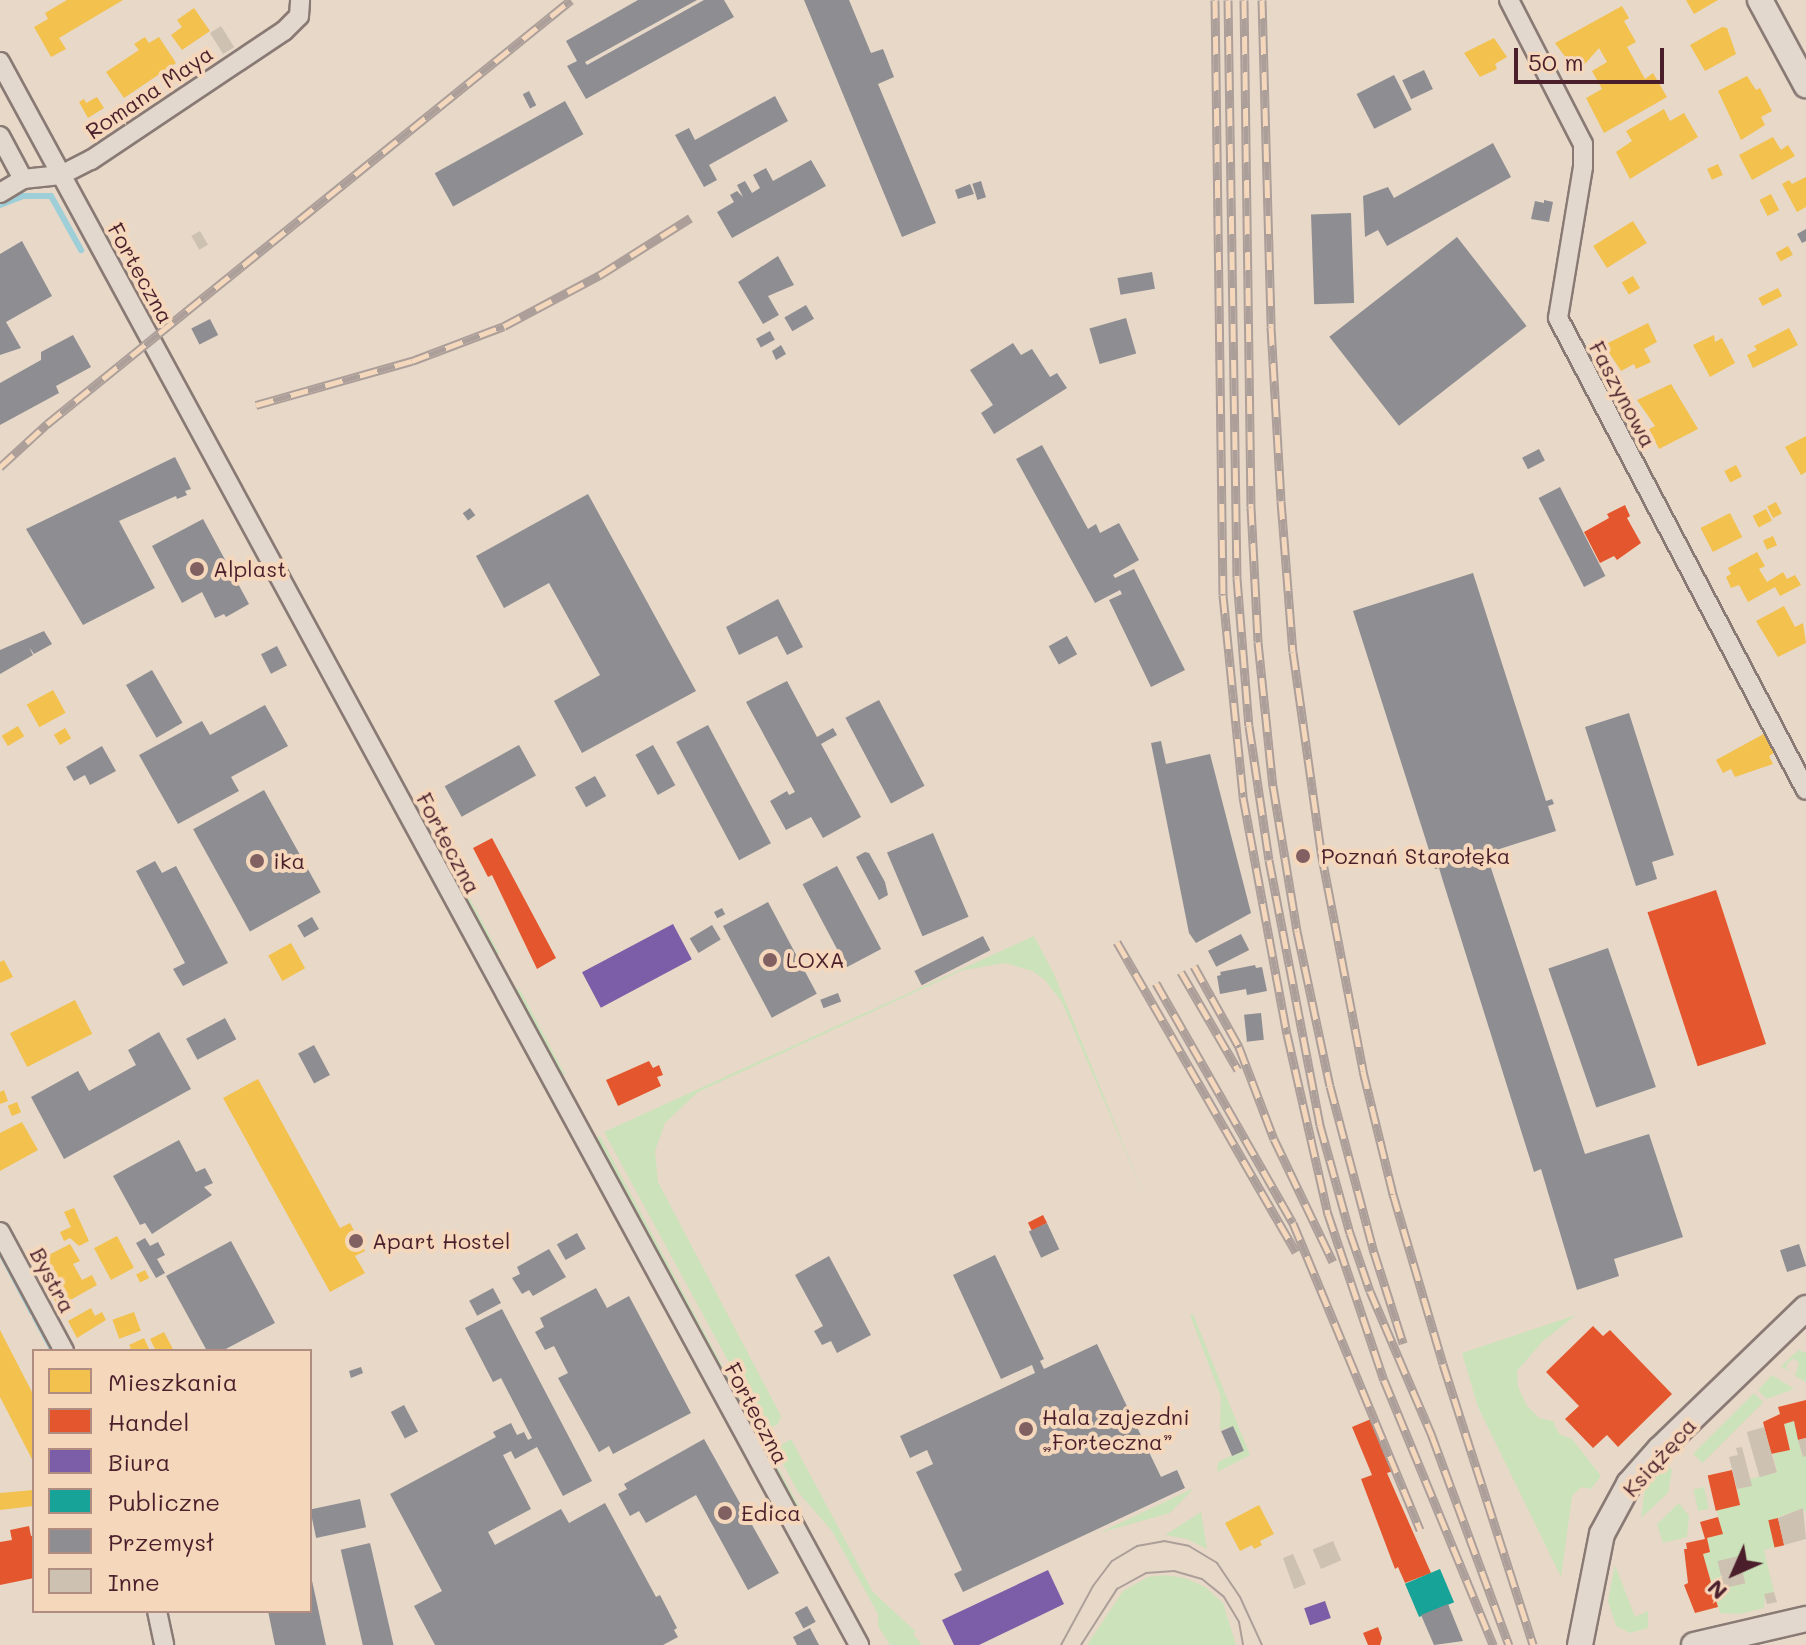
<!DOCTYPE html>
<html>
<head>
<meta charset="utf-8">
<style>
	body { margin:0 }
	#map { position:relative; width:1806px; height:1645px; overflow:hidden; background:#e8d8c8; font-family:Mali,sans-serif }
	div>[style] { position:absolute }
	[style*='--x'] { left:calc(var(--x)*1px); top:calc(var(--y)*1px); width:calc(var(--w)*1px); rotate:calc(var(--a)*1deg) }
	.green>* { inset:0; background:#cce2ba; transform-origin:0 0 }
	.homes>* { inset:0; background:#f2c14e; transform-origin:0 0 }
	.shops>* { inset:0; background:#e4572e; transform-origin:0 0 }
	.offices>* { inset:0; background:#7b5ea7; transform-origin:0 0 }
	.public>* { inset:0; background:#17a398; transform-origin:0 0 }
	.industry>* { inset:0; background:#8d8d92; transform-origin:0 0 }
	.stream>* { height:6px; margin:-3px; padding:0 3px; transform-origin:3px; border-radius:3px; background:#9eced7 }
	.building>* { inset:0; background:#cdc1b1; transform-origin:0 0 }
	.roads { filter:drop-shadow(2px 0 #897a75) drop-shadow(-2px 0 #897a75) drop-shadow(0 2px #897a75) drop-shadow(0 -2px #897a75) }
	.street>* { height:18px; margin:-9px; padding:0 9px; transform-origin:9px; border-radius:9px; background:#e3d8cd }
	.secondary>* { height:24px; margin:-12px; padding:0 12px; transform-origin:12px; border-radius:12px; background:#e3d8cd }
	.tram>* { height:2px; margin:-1px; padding:0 1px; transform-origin:1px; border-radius:1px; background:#ac9f99 }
	.rail>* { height:9px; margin-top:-4.5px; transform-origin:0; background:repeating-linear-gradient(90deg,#f5d7bb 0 18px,#ac9f99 0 36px); box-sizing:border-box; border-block:2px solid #ac9f99 }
	.dots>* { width:22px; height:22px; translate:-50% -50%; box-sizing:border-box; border:4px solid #f5d7bb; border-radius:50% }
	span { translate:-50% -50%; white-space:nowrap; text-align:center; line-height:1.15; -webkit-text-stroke:8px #f5d7bb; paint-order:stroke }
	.street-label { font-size:22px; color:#4a1f2b }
	.poi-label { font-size:22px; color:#4a1f2b }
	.left { translate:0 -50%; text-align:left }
	.legend { position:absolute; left:32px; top:1349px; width:280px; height:264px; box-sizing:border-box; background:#f5d7bb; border:2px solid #b18d81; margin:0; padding:10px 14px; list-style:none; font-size:24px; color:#4a1f2b }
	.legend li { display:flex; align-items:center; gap:16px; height:40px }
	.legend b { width:40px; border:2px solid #b18d81 }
	.north { position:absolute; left:1694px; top:1533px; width:80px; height:80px; -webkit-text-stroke:6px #f5d7bb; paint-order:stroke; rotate:225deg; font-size:22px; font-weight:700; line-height:32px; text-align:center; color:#4a1f2b }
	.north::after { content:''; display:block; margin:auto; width:28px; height:36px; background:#4a1f2b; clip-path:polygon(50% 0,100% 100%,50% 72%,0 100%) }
	.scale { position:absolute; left:1514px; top:48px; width:150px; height:36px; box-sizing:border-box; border:4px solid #4a1f2b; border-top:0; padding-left:10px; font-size:24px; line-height:28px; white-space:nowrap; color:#4a1f2b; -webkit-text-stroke:6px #f5d7bb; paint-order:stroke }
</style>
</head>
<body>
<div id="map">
	<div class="green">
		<div style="clip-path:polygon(449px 860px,499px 953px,495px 955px,446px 867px)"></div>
		<div style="clip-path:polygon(1034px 936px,1054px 974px,1147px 1202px,1062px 1002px,1044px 979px,1032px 971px,1005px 963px,963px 970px,698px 1092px,665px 1123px,655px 1151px,658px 1182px,781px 1416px,778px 1424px,766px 1431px,604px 1132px)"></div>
		<div style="left:519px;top:988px;width:98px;height:6px;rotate:62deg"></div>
		<div style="left:600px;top:1136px;width:337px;height:8px;rotate:62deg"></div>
		<div style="clip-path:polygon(1193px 1314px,1250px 1455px,1217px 1472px,1218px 1462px,1243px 1450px,1233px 1426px,1220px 1430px,1221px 1397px,1190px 1315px)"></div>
		<div style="clip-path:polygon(1576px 1315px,1542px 1342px,1517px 1371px,1518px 1387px,1527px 1406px,1539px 1418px,1553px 1421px,1559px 1434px,1572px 1439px,1601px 1476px,1591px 1489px,1581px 1487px,1572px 1496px,1561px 1577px,1478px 1407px,1462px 1353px)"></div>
		<div style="clip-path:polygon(1799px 1350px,1806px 1353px,1806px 1382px,1795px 1376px,1799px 1363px,1794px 1358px,1786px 1365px,1789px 1371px,1781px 1366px)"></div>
		<div style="clip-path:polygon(1772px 1375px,1794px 1389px,1766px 1399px,1758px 1390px)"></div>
		<div style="left:1754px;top:1393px;width:13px;height:86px;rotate:45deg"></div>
		<div style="clip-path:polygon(1794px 1421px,1802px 1456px,1806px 1456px,1806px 1514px,1803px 1508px,1769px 1521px,1775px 1547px,1764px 1550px,1774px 1592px,1765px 1594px,1764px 1608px,1740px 1614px,1720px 1613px,1703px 1554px,1710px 1552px,1707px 1538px,1722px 1534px,1717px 1510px,1740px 1505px,1737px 1489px,1751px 1486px,1750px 1479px,1777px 1472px,1773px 1454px,1790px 1449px,1784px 1424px)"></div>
		<div style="clip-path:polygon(791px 1439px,873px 1592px,916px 1632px,913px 1634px,922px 1645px,890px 1645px,878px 1626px,878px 1614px,832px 1531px,798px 1492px,775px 1449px)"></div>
		<div style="clip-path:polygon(770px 1453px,800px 1508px,799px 1510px,766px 1458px)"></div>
		<div style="clip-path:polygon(1662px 1461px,1672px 1470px,1668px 1493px,1641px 1518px,1645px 1487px)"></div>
		<div style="left:1704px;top:1487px;width:22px;height:11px;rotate:77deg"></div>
		<div style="clip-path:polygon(1194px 1488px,1170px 1513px,1099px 1533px)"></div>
		<div style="clip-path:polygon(1679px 1503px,1689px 1516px,1687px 1537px,1663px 1543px,1657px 1524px)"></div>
		<div style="clip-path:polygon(1201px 1512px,1207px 1549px,1187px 1539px,1165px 1535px)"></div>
		<div style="clip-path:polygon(1615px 1565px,1635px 1617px,1648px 1611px,1648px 1628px,1630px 1633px,1616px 1626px,1608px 1601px)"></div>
		<div style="clip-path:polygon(1165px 1575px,1185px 1578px,1205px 1587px,1223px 1603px,1236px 1645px,1087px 1645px,1123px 1591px,1148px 1577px)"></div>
	</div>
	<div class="homes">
		<div style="clip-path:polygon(67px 0,123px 0,59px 38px,66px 49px,51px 57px,34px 27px,48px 19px,45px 13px)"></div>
		<div style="clip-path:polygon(1686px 0,1718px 0,1694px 14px)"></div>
		<div style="clip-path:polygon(1622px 6px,1629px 18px,1624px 21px,1636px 42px,1627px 47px,1645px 79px,1653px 73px,1667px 97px,1604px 133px,1586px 98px,1602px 89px,1592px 71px,1607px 62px,1599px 48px,1577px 73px,1555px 43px)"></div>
		<div style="clip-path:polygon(194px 8px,210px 31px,182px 50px,171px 35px,182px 27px,177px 20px)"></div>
		<div style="clip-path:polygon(1722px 27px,1727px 28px,1736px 54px,1705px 71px,1690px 45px)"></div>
		<div style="clip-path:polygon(145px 37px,149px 43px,159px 37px,176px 63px,124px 98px,106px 72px,139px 50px,134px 44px)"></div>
		<div style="clip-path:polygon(1494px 38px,1507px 57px,1495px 64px,1497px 69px,1480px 77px,1464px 53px)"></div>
		<div style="clip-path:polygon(1747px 76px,1756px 90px,1760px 88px,1772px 111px,1761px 117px,1765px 125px,1741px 140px,1718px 91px)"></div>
		<div style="clip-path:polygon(97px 97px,104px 108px,88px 118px,79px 102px,84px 99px,86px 103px)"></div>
		<div style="clip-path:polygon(1664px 109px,1670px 121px,1684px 113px,1698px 137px,1630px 179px,1616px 152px,1632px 141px,1626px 131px)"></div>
		<div style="clip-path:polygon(1773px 137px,1781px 150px,1788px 145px,1795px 156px,1752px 180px,1739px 155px)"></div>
		<div style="left:1718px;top:164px;width:12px;height:12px;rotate:66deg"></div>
		<div style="clip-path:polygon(1806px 177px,1806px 207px,1797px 212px,1782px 184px,1789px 180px,1792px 184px)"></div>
		<div style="left:1771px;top:194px;width:18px;height:13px;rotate:63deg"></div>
		<div style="left:1633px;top:221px;width:26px;height:47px;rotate:58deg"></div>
		<div style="left:1788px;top:246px;width:10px;height:14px;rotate:61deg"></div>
		<div style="left:1633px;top:276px;width:14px;height:13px;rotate:60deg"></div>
		<div style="left:1778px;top:288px;width:9px;height:22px;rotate:63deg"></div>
		<div style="clip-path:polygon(1648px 323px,1657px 342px,1644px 349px,1651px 362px,1636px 369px,1634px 364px,1621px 371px,1604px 345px)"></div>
		<div style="clip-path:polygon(1789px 328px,1798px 345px,1753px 368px,1747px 355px,1757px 350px,1754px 346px)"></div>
		<div style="clip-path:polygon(1714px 335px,1715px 342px,1722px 338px,1735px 363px,1710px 377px,1693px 345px)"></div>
		<div style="clip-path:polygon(1671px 384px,1698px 429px,1659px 449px,1649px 429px,1655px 426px,1637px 400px)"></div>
		<div style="clip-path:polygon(1806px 436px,1806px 472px,1801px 475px,1785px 447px)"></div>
		<div style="left:1736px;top:465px;width:13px;height:13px;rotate:63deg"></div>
		<div style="left:1776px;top:502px;width:13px;height:10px;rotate:63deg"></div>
		<div style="left:1766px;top:509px;width:13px;height:15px;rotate:63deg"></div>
		<div style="left:1730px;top:513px;width:27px;height:33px;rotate:63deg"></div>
		<div style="left:1773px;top:536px;width:10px;height:11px;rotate:66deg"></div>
		<div style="clip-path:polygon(1757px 552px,1765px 566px,1759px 569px,1767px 582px,1783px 572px,1787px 579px,1795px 575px,1801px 585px,1780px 596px,1775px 587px,1748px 602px,1739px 585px,1731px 588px,1726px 577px,1731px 574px,1728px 568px)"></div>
		<div style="clip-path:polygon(1784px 606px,1795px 627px,1803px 623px,1806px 643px,1778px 657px,1756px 621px)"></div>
		<div style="left:53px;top:690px;width:26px;height:30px;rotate:61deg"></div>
		<div style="left:18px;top:726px;width:12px;height:19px;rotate:59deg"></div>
		<div style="left:65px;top:728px;width:12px;height:13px;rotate:59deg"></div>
		<div style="clip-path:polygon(1771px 730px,1781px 749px,1769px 756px,1773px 764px,1735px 777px,1731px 769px,1723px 773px,1716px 760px)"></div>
		<div style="left:291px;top:943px;width:29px;height:26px;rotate:61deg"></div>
		<div style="clip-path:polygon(4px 960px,13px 977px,0 983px,0 962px)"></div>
		<div style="left:75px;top:1000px;width:38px;height:73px;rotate:63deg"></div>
		<div style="clip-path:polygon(258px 1079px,340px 1228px,350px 1223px,365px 1251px,355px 1256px,365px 1273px,330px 1292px,223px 1098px)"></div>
		<div style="clip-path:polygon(4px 1090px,8px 1101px,0 1104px,0 1092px)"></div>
		<div style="left:17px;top:1102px;width:11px;height:10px;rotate:68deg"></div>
		<div style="clip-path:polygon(22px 1122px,38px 1150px,0 1171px,0 1133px)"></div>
		<div style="clip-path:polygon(74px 1208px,89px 1241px,79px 1246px,70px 1238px,64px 1241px,60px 1232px,71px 1227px,64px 1212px)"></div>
		<div style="left:117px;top:1236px;width:36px;height:26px;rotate:62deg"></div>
		<div style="clip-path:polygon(70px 1244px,80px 1261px,73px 1264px,82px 1280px,92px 1275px,97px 1285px,58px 1307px,44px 1280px,49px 1277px,39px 1260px)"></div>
		<div style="left:145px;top:1270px;width:9px;height:10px;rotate:63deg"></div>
		<div style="clip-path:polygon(91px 1308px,95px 1316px,102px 1312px,106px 1320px,77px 1338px,68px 1321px)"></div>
		<div style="left:134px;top:1312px;width:20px;height:23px;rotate:70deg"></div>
		<div style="clip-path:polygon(0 1330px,34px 1396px,34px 1463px,0 1397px)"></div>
		<div style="clip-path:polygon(164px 1332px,174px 1351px,156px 1351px,150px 1339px)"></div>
		<div style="clip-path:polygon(144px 1338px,150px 1351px,126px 1351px,131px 1348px,129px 1345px)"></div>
		<div style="clip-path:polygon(34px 1490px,34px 1506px,0 1510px,0 1493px)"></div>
		<div style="clip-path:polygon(1259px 1505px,1274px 1534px,1260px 1541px,1262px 1545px,1254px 1549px,1252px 1545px,1240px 1551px,1225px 1523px)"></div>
	</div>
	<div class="shops">
		<div style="clip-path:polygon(1625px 505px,1630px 516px,1627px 518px,1641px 543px,1617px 560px,1614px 556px,1600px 563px,1584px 532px,1609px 518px,1607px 514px)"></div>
		<div style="clip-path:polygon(492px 838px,556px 958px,537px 969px,492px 875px,488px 877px,473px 848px)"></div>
		<div style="left:1716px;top:890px;width:162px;height:72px;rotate:72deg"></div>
		<div style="clip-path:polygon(649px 1061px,653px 1068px,659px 1065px,663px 1075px,657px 1077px,661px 1086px,618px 1106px,606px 1080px)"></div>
		<div style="left:1043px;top:1215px;width:9px;height:17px;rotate:63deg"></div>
		<div style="clip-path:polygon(1593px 1326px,1603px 1336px,1610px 1330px,1672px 1394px,1618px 1447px,1607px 1435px,1593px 1448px,1565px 1419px,1579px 1406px,1546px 1372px)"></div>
		<div style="clip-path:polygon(1806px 1400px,1806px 1438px,1798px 1440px,1794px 1421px,1784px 1424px,1790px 1450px,1771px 1454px,1763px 1422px,1780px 1414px,1778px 1407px)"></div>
		<div style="clip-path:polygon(1371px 1419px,1393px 1471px,1387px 1473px,1431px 1573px,1405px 1583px,1398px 1567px,1395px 1569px,1361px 1479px,1372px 1475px,1352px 1427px)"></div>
		<div style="left:1732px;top:1470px;width:36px;height:25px;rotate:77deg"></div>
		<div style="clip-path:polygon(1718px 1517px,1723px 1534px,1707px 1538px,1710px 1552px,1703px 1554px,1718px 1607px,1695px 1613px,1684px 1585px,1688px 1583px,1684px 1549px,1687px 1549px,1686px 1543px,1705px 1539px,1700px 1522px)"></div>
		<div style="left:1778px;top:1518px;width:28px;height:10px;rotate:77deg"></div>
		<div style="clip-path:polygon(29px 1526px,31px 1536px,34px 1535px,34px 1578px,0 1585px,0 1542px,12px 1540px,10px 1530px)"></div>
		<div style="clip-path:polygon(1378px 1627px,1382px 1638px,1380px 1645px,1368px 1645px,1363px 1633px)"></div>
	</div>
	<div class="offices">
		<div style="left:673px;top:924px;width:40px;height:103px;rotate:62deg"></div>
		<div style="clip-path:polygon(1048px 1570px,1064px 1604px,979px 1645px,954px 1645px,942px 1620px)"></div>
		<div style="left:1325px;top:1601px;width:18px;height:22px;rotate:71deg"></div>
	</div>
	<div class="public">
		<div style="left:1440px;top:1569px;width:36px;height:38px;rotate:67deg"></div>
	</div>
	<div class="industry">
		<div style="clip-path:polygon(638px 0,697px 0,585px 62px,587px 65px,704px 0,724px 0,734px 17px,586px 99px,567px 66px,577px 61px,566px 41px)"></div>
		<div style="clip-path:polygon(804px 0,849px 0,871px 53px,883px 49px,894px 77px,878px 84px,936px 223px,902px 237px)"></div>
		<div style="left:1424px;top:70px;width:21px;height:24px;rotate:65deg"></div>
		<div style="left:1394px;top:75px;width:39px;height:42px;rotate:63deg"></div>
		<div style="left:529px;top:91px;width:16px;height:7px;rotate:63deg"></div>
		<div style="clip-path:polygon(775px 96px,788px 121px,709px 165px,717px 180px,704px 187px,675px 135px,689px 128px,695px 140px)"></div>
		<div style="left:565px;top:101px;width:38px;height:149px;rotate:61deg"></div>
		<div style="clip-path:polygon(1493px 143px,1511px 177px,1387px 246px,1378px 230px,1365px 237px,1363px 196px,1388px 187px,1394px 198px)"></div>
		<div style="clip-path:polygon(811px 160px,826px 186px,732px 238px,717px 212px,734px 202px,730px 195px,737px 191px,743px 197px,737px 185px,745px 181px,752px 193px,760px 188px,753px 175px,766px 168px,773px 181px)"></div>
		<div style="left:981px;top:181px;width:17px;height:9px;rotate:73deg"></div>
		<div style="clip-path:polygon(970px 184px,974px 194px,958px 199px,955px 190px)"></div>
		<div style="clip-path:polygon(1544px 200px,1553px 202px,1549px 222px,1531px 219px,1535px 201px,1544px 203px)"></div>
		<div style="left:1351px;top:213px;width:90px;height:40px;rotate:88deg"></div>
		<div style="clip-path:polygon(1806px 229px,1806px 241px,1802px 243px,1797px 234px)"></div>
		<div style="left:1457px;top:237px;width:113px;height:162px;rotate:52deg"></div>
		<div style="clip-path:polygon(22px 241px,52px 296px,6px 322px,21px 348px,0 355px,0 254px)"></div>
		<div style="clip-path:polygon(778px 256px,794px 285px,768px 296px,779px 315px,763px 324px,738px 282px)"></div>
		<div style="left:1152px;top:272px;width:17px;height:35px;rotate:80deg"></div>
		<div style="left:806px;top:305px;width:16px;height:25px;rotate:60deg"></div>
		<div style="left:1126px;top:318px;width:37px;height:38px;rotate:74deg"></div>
		<div style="left:210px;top:319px;width:18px;height:21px;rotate:63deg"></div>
		<div style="left:770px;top:331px;width:10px;height:16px;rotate:61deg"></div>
		<div style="clip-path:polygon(73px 335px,91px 367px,56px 386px,59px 393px,0 425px,0 383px,41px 360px,41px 352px)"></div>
		<div style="clip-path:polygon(1013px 343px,1021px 355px,1032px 349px,1050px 377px,1057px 373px,1067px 388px,994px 434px,981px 413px,993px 405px,970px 370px)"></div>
		<div style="clip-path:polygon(781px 345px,786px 354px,776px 360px,772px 351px)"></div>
		<div style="clip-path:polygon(1042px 445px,1088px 529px,1096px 524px,1100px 533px,1119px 523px,1139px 560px,1113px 575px,1115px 578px,1134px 569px,1185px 670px,1151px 687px,1109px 600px,1122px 594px,1120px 590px,1095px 603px,1016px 459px)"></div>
		<div style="left:1539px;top:449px;width:13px;height:19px;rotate:63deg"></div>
		<div style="clip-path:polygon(175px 457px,191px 489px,185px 491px,187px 495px,177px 499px,176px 496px,119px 521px,155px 588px,83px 625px,26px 529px)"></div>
		<div style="left:1560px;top:487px;width:100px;height:24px;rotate:63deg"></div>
		<div style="clip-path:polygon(588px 494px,696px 691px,582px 753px,554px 701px,600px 675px,549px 583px,504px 608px,476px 556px)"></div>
		<div style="left:470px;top:508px;width:9px;height:9px;rotate:54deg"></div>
		<div style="clip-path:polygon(203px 519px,249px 604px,226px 617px,224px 614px,215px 618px,202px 592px,182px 603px,152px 546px)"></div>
		<div style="clip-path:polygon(1473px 573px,1546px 801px,1552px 799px,1554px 804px,1548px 806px,1556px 831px,1487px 853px,1489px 862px,1585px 1154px,1649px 1134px,1683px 1237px,1614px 1259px,1619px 1276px,1577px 1290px,1541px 1169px,1534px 1172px,1442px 878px,1439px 868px,1435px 869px,1353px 611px)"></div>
		<div style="clip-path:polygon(778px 599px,803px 647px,787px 655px,777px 636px,739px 655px,726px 627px)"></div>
		<div style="clip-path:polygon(44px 631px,52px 644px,34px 654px,29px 647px,33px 655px,0 674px,0 650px)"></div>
		<div style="left:1067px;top:636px;width:21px;height:21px;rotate:61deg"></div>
		<div style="left:277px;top:646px;width:22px;height:18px;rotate:63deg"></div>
		<div style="left:152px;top:670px;width:61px;height:30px;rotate:60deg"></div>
		<div style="clip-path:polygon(787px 681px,817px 737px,833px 728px,837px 735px,821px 744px,861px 817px,823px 838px,811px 817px,786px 830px,770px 801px,787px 791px,789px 795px,795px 792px,746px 702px)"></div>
		<div style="left:879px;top:700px;width:97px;height:38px;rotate:62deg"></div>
		<div style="clip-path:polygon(265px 705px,288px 746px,231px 777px,239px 791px,178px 824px,139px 755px,202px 721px,210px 735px)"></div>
		<div style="clip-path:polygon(1629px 713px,1674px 855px,1652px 862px,1657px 879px,1636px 886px,1585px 727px)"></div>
		<div style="left:708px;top:725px;width:134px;height:36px;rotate:62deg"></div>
		<div style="clip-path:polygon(1161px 741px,1166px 764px,1210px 754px,1251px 913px,1196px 943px,1189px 933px,1151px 743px)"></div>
		<div style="left:519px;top:745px;width:35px;height:85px;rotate:61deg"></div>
		<div style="left:653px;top:745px;width:46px;height:20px;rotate:61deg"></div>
		<div style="clip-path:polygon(102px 746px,116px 771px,90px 785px,85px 775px,74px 781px,66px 767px)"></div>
		<div style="left:595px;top:776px;width:23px;height:23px;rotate:61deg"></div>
		<div style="left:264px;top:790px;width:117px;height:81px;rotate:61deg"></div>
		<div style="left:933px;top:833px;width:91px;height:50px;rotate:67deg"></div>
		<div style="clip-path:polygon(865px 852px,869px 853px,885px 882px,888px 895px,879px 900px,856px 857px)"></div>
		<div style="clip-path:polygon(155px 861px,162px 873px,176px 866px,228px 963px,183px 986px,173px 969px,185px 963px,136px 871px)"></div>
		<div style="left:837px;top:866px;width:94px;height:39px;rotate:62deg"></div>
		<div style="left:768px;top:902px;width:104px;height:51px;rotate:62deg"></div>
		<div style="left:722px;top:908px;width:7px;height:9px;rotate:63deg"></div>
		<div style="left:312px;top:917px;width:14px;height:17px;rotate:60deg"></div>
		<div style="left:712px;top:925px;width:17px;height:26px;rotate:59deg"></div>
		<div style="left:1241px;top:934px;width:18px;height:37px;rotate:63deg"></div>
		<div style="left:983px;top:936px;width:16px;height:77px;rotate:63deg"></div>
		<div style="left:1608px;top:948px;width:147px;height:63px;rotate:71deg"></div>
		<div style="clip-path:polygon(1255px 965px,1256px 968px,1262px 967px,1267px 991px,1247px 995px,1246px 989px,1220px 994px,1217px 976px,1221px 975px,1220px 972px)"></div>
		<div style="left:838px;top:993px;width:9px;height:19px;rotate:69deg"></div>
		<div style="left:1261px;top:1013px;width:27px;height:17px;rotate:84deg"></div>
		<div style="left:225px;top:1018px;width:24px;height:44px;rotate:62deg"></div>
		<div style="clip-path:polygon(159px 1032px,191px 1089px,64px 1159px,31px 1097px,78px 1071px,89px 1091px,136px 1065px,128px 1050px)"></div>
		<div style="left:314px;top:1045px;width:34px;height:18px;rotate:62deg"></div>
		<div style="clip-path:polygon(179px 1140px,196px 1172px,205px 1168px,213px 1183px,204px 1187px,212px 1195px,152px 1234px,145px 1223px,140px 1225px,113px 1176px)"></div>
		<div style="left:1047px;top:1223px;width:29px;height:20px;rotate:65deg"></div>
		<div style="left:577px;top:1233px;width:18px;height:23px;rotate:61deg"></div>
		<div style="clip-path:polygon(145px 1238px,150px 1246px,158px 1242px,165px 1255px,157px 1259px,165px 1273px,156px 1278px,136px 1243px)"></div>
		<div style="clip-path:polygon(231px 1241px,275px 1323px,222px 1351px,207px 1351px,166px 1276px)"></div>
		<div style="left:1799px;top:1244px;width:23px;height:20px;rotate:72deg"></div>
		<div style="clip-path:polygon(549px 1249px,566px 1277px,533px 1296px,529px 1290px,522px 1294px,512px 1278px,520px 1274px,517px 1267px)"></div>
		<div style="clip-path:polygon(995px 1255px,1044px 1359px,1040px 1361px,1044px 1369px,1097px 1344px,1161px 1477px,1177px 1470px,1185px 1488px,963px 1592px,954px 1574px,962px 1570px,916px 1472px,933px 1464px,927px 1450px,910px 1458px,900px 1436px,1035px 1373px,1032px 1365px,1001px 1379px,953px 1275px)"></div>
		<div style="clip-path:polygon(829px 1256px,871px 1335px,837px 1353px,831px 1341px,822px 1345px,814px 1331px,823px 1326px,795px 1275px)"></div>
		<div style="left:493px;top:1288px;width:17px;height:27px;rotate:62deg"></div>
		<div style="clip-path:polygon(596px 1288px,607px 1308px,629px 1296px,691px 1413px,613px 1454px,609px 1446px,599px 1452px,558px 1378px,568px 1373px,554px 1346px,545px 1350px,535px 1332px,544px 1327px,540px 1318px)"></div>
		<div style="clip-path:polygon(502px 1309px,592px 1481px,563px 1496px,537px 1447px,515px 1459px,511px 1451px,503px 1455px,531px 1509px,488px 1532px,495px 1545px,561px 1509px,569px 1523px,605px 1503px,656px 1597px,660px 1595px,677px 1628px,674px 1630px,678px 1637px,663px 1645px,435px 1645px,414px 1606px,442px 1591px,390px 1494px,496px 1437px,493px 1432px,511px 1423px,517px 1435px,524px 1432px,528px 1440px,532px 1438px,501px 1378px,493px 1382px,465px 1328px)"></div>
		<div style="clip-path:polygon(361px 1367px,363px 1373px,351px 1378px,349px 1371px)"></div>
		<div style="left:404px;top:1405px;width:30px;height:15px;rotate:62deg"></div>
		<div style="left:1233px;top:1426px;width:27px;height:13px;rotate:66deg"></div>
		<div style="clip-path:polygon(704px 1439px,779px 1573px,748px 1590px,696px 1495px,646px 1523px,639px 1511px,630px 1516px,618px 1494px,627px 1489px,624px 1484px)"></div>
		<div style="left:360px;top:1499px;width:29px;height:51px;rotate:78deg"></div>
		<div style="left:370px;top:1543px;width:105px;height:30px;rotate:77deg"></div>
		<div style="clip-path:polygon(311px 1576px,326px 1645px,275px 1645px,268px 1611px,310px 1611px)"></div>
		<div style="clip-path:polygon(1448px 1604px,1463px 1641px,1434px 1645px,1421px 1615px)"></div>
		<div style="left:807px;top:1606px;width:18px;height:14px;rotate:61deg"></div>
		<div style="clip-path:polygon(810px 1628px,819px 1645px,797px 1645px,793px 1637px)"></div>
	</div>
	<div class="stream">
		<div style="--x:0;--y:205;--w:25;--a:-21"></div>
		<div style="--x:23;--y:196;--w:28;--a:0"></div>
		<div style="--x:51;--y:196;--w:62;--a:60.9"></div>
		<div style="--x:0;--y:1251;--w:69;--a:62.3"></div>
		<div style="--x:35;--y:1317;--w:38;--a:62"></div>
	</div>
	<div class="building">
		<div style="left:221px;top:26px;width:25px;height:13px;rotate:58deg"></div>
		<div style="left:200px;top:231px;width:16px;height:10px;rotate:60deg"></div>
		<div style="left:1764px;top:1427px;width:47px;height:18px;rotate:74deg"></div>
		<div style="clip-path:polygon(1806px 1438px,1806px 1456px,1803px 1457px,1798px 1440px)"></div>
		<div style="clip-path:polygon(1742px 1447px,1752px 1486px,1737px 1489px,1729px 1457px,1738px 1455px,1736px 1448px)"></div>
		<div style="clip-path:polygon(1803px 1508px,1806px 1539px,1784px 1545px,1778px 1518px)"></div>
		<div style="left:1333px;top:1541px;width:21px;height:22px;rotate:67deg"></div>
		<div style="clip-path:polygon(1293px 1554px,1306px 1584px,1294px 1589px,1283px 1558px)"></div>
		<div style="left:1739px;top:1556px;width:28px;height:22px;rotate:77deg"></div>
		<div style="clip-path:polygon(1774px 1592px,1777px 1602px,1767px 1604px,1764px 1594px)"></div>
	</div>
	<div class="roads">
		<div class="street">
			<div style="--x:1509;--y:0;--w:162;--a:62.8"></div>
			<div style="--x:1583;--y:144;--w:23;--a:90"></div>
			<div style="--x:1583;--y:167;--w:153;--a:99.4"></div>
			<div style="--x:1558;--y:318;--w:533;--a:62.28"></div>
			<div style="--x:0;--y:62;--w:1801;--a:61.51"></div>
			<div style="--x:0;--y:136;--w:49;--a:61.9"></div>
			<div style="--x:0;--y:193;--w:27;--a:-31"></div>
			<div style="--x:23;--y:179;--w:38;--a:-6"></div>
			<div style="--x:61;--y:175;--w:34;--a:-27"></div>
			<div style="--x:91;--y:160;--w:232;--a:-33.8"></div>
			<div style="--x:284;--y:31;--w:21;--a:-45"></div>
			<div style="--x:299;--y:16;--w:16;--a:-86"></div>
			<div style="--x:0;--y:1232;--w:135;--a:61.7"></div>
			<div style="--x:157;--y:1611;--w:35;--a:78"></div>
		</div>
		<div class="secondary">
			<div style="--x:1760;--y:0;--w:97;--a:61.6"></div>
			<div style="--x:1580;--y:1645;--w:113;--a:-78.8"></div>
			<div style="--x:1602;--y:1534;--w:57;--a:-61.6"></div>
			<div style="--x:1629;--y:1484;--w:47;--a:-48.5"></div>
			<div style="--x:1660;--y:1449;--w:203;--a:-44"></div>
			<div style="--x:1694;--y:1645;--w:115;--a:-13.1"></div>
		</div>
	</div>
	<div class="tram">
		<div style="--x:1061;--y:1645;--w:67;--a:-61.5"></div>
		<div style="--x:1093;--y:1586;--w:31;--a:-53"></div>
		<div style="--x:1112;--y:1561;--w:29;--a:-31"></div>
		<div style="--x:1137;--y:1546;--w:27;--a:-10"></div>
		<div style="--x:1164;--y:1541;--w:25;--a:11"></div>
		<div style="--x:1189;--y:1546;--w:33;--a:31"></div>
		<div style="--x:1217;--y:1563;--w:41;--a:55.9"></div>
		<div style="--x:1240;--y:1597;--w:53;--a:65.4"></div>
		<div style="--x:1081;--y:1645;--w:67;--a:-57.3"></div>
		<div style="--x:1117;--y:1589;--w:33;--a:-29"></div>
		<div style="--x:1146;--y:1573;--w:28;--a:-4"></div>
		<div style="--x:1174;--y:1571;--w:29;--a:16"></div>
		<div style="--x:1202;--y:1579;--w:28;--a:39"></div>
		<div style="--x:1224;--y:1597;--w:29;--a:59"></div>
		<div style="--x:1239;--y:1622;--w:23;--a:80"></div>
	</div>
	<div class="rail">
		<div style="--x:1215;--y:0;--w:595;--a:89.23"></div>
		<div style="--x:1223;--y:595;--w:203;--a:84.3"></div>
		<div style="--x:1243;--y:797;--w:241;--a:79.5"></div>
		<div style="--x:1287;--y:1034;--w:185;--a:77.2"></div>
		<div style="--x:1328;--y:1214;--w:175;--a:71.4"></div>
		<div style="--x:1384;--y:1380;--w:287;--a:67.6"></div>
		<div style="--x:1228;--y:0;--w:578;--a:89.11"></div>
		<div style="--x:1237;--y:578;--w:148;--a:85.4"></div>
		<div style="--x:1249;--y:726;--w:135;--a:81.5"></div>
		<div style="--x:1269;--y:860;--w:270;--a:79.1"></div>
		<div style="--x:1320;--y:1125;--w:112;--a:74.5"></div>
		<div style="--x:1350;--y:1233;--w:61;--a:71"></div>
		<div style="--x:1370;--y:1291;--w:158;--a:66.8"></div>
		<div style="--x:1432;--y:1436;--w:223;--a:69.8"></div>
		<div style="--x:1244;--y:0;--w:507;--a:89.21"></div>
		<div style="--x:1251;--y:507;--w:135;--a:87"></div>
		<div style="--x:1258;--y:642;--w:145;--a:84.1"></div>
		<div style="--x:1273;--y:786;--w:147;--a:80.6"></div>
		<div style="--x:1297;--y:931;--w:158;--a:78"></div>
		<div style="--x:1330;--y:1086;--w:172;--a:75.2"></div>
		<div style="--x:1374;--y:1252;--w:96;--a:72.3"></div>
		<div style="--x:1262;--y:0;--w:327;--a:88.4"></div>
		<div style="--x:1271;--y:327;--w:174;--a:86.7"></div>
		<div style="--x:1281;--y:501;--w:151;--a:85.5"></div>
		<div style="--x:1293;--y:652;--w:202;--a:82"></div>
		<div style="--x:1321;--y:852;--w:223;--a:79.1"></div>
		<div style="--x:1363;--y:1071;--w:127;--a:76.3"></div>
		<div style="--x:1393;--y:1194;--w:177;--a:73.6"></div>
		<div style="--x:1443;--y:1364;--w:295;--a:72.2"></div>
		<div style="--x:256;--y:405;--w:162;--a:-15.8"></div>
		<div style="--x:412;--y:361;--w:98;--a:-20.8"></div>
		<div style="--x:504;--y:326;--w:109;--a:-28"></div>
		<div style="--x:600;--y:275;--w:107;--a:-32.3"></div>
		<div style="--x:0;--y:467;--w:64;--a:-42.5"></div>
		<div style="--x:47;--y:424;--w:674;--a:-38.98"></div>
		<div style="--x:1117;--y:942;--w:358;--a:60"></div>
		<div style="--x:1194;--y:966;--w:93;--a:60.9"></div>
		<div style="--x:1239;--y:1047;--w:98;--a:69.2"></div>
		<div style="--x:1274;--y:1139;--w:136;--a:64.4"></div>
		<div style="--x:1181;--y:972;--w:113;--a:59.8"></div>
		<div style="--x:1156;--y:983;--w:276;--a:60.3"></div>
		<div style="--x:1293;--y:1223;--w:332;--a:67.5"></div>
	</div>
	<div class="dots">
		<div style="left:197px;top:569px;background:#816062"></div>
		<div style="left:1303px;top:856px;background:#816062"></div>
		<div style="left:257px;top:861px;background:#816062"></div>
		<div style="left:770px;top:960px;background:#816062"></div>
		<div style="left:356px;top:1241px;background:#816062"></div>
		<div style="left:1026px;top:1429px;background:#816062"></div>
		<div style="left:725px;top:1513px;background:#816062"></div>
	</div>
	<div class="street-label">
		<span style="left:149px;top:92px;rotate:-34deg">Romana Maya</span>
		<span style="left:141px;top:273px;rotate:61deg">Forteczna</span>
		<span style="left:1623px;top:394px;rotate:62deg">Faszynowa</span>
		<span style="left:449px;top:843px;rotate:62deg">Forteczna</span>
		<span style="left:53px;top:1280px;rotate:62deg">Bystra</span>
		<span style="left:757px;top:1413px;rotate:62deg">Forteczna</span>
		<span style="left:1659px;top:1457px;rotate:-48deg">Książęca</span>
	</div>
	<div class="poi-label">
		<span class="left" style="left:213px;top:569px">Alplast</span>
		<span class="left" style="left:1321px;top:856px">Poznań Starołęka</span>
		<span class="left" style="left:273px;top:861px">ika</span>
		<span class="left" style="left:786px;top:960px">LOXA</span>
		<span class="left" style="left:372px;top:1241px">Apart Hostel</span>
		<span class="left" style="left:1042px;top:1429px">Hala zajezdni<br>„Forteczna”</span>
		<span class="left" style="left:741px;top:1513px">Edica</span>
	</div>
	<ul class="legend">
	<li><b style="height:22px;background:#f2c14e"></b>Mieszkania</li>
	<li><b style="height:22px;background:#e4572e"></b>Handel</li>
	<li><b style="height:22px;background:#7b5ea7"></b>Biura</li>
	<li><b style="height:22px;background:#17a398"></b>Publiczne</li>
	<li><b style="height:22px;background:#8d8d92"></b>Przemysł</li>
	<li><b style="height:22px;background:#cdc1b1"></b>Inne</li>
	</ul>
	<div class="north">N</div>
	<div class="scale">50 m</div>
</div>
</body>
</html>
